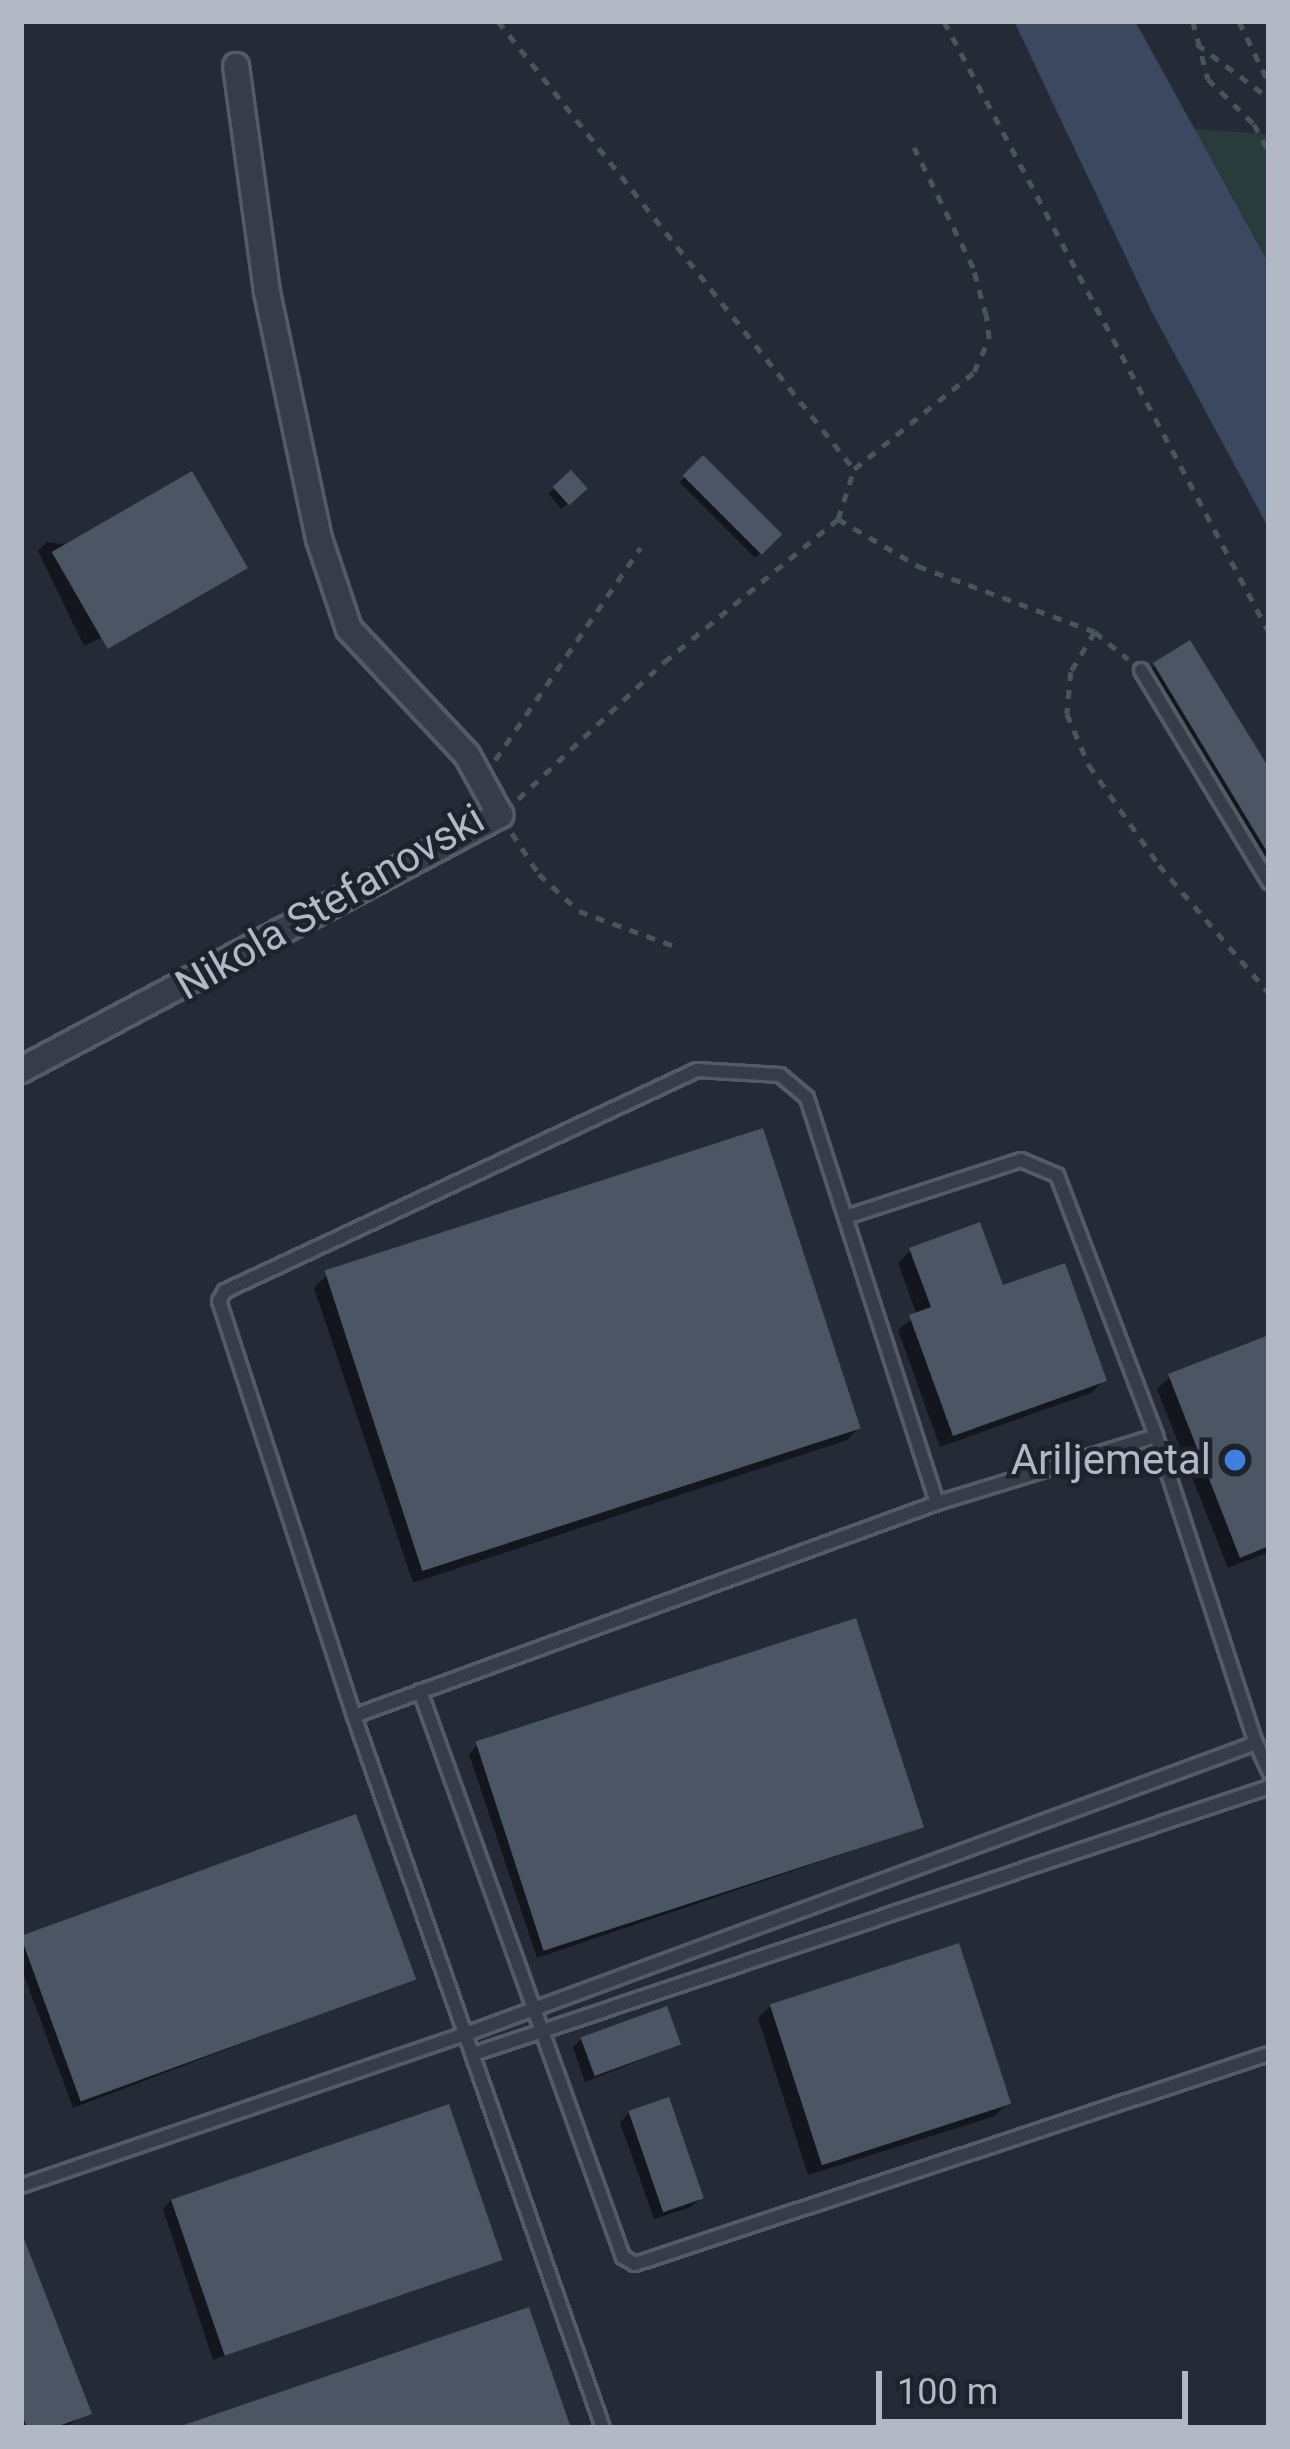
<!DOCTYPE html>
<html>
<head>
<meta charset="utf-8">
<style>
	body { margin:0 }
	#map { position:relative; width:1290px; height:2449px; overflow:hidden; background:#242b37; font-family:Roboto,sans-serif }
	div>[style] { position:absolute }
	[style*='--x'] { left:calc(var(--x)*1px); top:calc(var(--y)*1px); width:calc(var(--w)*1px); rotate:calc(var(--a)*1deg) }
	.green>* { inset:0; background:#2a3b3c }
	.water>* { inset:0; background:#3b485f }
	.shadow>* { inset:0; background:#0007; transform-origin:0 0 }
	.building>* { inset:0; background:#4c5563; transform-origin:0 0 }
	.path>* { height:4.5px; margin-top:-2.25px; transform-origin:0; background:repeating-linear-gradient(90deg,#48565a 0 9px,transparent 0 18px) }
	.roads { filter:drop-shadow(3px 0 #555b66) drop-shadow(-3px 0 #555b66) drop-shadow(0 3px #555b66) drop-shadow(0 -3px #555b66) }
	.service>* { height:12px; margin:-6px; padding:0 6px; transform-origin:6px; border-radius:6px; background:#373d48 }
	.minor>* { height:24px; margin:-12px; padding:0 12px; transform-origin:12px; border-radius:12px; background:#373d48 }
	.dots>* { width:33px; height:33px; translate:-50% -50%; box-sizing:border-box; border:6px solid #1d222d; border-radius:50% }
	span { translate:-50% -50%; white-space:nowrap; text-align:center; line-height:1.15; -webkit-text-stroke:9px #1d222d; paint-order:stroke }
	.street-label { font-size:42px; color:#b2b8c4 }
	.poi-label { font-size:42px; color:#b2b8c4 }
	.right { translate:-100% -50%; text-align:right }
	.frame { position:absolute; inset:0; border:24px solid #b2b8c4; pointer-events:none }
	.scale { position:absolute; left:876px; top:2371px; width:312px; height:54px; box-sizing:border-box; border:6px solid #b2b8c4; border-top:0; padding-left:15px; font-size:36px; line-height:42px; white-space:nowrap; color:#b2b8c4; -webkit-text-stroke:9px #1d222d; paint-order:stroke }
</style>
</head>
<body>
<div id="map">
	<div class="green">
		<div style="clip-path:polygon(1194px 129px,1269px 134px,1269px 264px,1248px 225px)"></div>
	</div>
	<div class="water">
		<div style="clip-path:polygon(1014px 21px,1135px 21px,1269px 264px,1269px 529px,1152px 312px)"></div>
	</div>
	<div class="shadow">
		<div style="left:703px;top:459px;width:107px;height:33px;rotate:45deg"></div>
		<div style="left:571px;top:474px;width:20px;height:30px;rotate:49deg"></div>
		<div style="clip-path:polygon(47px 542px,244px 567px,84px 646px,38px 551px)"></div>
		<div style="clip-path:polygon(1155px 665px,1269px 774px,1269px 887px,1143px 677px)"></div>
		<div style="clip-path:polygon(911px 1250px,1104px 1380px,1091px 1393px,940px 1447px,898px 1330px,917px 1315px,898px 1263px)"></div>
		<div style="clip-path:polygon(327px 1275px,860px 1427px,847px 1440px,413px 1583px,314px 1288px)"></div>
		<div style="clip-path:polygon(1269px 1338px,1269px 1552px,1228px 1568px,1157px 1389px,1170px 1377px)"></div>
		<div style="clip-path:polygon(478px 1745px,922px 1827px,537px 1958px,469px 1754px)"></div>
		<div style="clip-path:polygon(21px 1940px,23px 1939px,413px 1978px,73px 2108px,21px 1967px)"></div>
		<div style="clip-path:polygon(770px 2006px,1007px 2104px,995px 2116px,808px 2175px,758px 2018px)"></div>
		<div style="clip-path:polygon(582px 2038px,678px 2045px,585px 2082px,573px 2047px)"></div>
		<div style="clip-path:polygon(629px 2113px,700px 2198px,691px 2207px,654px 2219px,620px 2122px)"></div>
		<div style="clip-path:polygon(172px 2199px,499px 2259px,213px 2360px,163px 2209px)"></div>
		<div style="clip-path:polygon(21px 2261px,88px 2413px,63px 2428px,21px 2428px)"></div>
	</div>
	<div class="building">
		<div style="left:703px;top:455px;width:112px;height:29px;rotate:45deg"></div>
		<div style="left:571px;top:470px;width:25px;height:25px;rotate:48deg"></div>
		<div style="left:192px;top:471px;width:112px;height:162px;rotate:60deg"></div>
		<div style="clip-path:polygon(1190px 640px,1269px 768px,1269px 855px,1153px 663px)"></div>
		<div style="left:763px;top:1128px;width:316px;height:461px;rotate:72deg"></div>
		<div style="clip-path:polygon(980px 1222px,1003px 1285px,1065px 1263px,1107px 1381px,953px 1436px,909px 1315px,931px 1307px,909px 1248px)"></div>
		<div style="clip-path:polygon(1269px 1335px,1269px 1546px,1240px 1558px,1168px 1374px)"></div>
		<div style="left:856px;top:1618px;width:220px;height:400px;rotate:72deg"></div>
		<div style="left:356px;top:1814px;width:176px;height:357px;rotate:70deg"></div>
		<div style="left:959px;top:1943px;width:169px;height:199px;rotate:72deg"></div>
		<div style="left:667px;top:2006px;width:41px;height:92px;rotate:70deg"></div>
		<div style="left:669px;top:2097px;width:107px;height:43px;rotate:71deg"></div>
		<div style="left:449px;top:2104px;width:165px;height:294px;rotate:71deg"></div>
		<div style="clip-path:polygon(21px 2231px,92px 2414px,53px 2428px,27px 2428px,21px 2412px)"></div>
		<div style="clip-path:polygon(529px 2307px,571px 2428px,184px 2428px,184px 2425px)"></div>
	</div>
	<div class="path">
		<div style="--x:498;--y:21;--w:572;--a:51.53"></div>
		<div style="--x:944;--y:21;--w:692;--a:61.99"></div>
		<div style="--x:1193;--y:21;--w:60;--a:75.5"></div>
		<div style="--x:1208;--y:79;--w:64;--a:44.4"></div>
		<div style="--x:1254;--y:124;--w:31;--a:61"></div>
		<div style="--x:1239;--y:21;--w:69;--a:64.2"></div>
		<div style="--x:1197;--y:44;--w:90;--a:36.9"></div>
		<div style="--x:838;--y:519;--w:93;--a:30.4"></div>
		<div style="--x:918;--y:566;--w:189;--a:20.4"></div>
		<div style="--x:1095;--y:632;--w:43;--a:39.3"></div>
		<div style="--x:1095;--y:632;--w:47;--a:121"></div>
		<div style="--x:1071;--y:672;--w:42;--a:95.4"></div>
		<div style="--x:1067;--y:714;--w:56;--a:66.7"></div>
		<div style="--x:1089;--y:765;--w:122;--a:55"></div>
		<div style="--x:1159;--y:865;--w:169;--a:49.3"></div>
		<div style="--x:495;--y:760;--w:257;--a:-55.6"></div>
		<div style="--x:518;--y:799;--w:200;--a:-43.2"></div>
		<div style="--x:664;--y:662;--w:225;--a:-39.4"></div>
		<div style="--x:838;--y:519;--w:52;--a:-72.3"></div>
		<div style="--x:854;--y:469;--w:154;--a:-38.9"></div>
		<div style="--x:974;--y:372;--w:36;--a:-66"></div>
		<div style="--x:989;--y:339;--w:23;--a:-97"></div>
		<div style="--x:986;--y:316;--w:50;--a:-105.2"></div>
		<div style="--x:973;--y:268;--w:134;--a:-116.2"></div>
		<div style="--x:512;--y:833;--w:49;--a:56.6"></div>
		<div style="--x:539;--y:874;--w:54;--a:42.8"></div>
		<div style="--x:579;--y:911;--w:101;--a:20.2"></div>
	</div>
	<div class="roads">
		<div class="service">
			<div style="--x:1141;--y:670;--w:248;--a:58.9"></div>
			<div style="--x:849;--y:1216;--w:181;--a:-18"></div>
			<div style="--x:1021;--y:1160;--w:39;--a:23"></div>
			<div style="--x:1057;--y:1175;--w:279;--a:69.2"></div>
			<div style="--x:1156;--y:1436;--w:323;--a:72"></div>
			<div style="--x:420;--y:1691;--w:601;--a:70.27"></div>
			<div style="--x:623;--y:2257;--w:14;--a:30"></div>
			<div style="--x:635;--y:2264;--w:668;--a:-18.33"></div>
			<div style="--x:354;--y:1716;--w:436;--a:-108"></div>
			<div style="--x:219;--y:1301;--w:12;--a:-59"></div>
			<div style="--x:225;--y:1291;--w:521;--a:-25.09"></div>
			<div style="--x:697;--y:1070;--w:83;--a:3.4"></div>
			<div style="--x:780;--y:1075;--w:35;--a:40"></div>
			<div style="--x:807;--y:1098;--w:425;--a:72.2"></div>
			<div style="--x:474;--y:2054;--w:839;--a:-18.56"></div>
			<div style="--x:21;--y:2186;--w:470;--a:-18.9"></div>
			<div style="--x:466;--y:2034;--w:842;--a:-20.22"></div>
			<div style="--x:1256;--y:1743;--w:31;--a:65"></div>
			<div style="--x:603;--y:2428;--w:754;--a:-109.28"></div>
			<div style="--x:354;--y:1716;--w:621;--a:-20.07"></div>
			<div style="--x:937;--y:1503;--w:229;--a:-17"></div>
		</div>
		<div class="minor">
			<div style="--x:21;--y:1070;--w:543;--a:-28.03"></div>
			<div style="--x:500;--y:815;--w:68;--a:-118.8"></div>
			<div style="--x:467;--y:755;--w:173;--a:-133.1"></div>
			<div style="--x:349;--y:629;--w:95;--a:-108.4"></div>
			<div style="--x:319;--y:539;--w:252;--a:-101.9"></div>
			<div style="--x:267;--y:292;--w:228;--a:-97.8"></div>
		</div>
	</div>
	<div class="dots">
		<div style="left:1235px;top:1460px;background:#3f7fe0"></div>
	</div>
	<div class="street-label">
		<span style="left:330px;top:902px;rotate:-30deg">Nikola Stefanovski</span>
	</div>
	<div class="poi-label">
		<span class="right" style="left:1211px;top:1460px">Ariljemetal</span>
	</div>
	<div class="frame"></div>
	<div class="scale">100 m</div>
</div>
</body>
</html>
